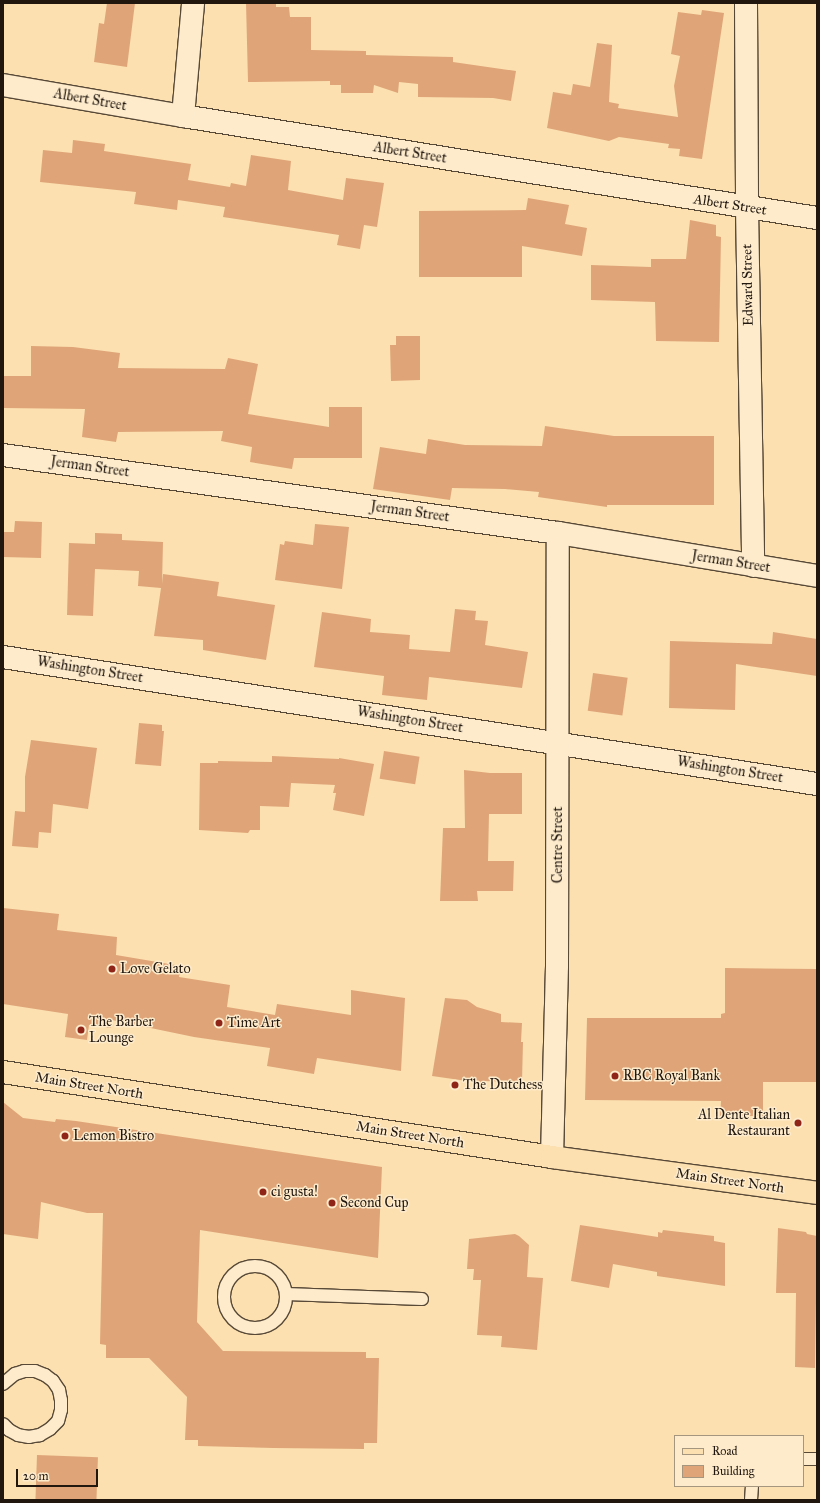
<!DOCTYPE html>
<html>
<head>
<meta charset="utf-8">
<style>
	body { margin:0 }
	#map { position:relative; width:820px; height:1503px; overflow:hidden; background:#fce0b0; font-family:"IM FELL Great Primer",serif }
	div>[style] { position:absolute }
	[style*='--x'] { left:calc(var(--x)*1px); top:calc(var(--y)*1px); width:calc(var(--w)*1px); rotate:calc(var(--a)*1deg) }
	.building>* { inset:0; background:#dfa578; transform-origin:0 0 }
	.roads { filter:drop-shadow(1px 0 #584937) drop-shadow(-1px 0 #584937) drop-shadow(0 1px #584937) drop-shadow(0 -1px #584937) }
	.service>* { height:12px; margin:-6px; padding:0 6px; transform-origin:6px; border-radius:6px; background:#fdebcc }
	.service>.ring { margin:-6px; padding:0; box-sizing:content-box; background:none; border:12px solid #fdebcc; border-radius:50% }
	.minor>* { height:22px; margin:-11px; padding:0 11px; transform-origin:11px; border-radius:11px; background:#fdebcc }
	.primary>* { height:22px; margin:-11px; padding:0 11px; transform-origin:11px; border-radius:11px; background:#fce0b0 }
	.dots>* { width:11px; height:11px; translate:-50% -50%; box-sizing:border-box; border:2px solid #fdebcc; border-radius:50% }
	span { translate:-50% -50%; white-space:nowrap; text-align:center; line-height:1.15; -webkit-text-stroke:3px #fdebcc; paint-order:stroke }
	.street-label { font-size:14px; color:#21170f }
	.poi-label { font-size:14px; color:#21170f }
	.left { translate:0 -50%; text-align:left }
	.right { translate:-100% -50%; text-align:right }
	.frame { position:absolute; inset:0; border:4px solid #21170f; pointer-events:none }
	.legend { position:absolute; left:674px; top:1435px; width:130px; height:52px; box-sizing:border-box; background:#fdebcc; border:1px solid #a59680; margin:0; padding:5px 7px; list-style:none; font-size:12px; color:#21170f }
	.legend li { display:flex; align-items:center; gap:8px; height:20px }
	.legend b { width:20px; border:1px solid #a59680 }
	.scale { position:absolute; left:16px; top:1469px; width:82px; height:18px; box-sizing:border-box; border:2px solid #21170f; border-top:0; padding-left:5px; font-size:12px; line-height:14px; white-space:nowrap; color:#21170f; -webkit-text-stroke:3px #fdebcc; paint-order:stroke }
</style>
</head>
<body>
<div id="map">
	<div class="building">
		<div style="clip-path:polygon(107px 3px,135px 3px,127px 67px,94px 62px,99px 23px,104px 24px)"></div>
		<div style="clip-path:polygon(246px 3px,276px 3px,276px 7px,289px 7px,290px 17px,311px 17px,311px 50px,366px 51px,366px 55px,453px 57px,453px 62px,516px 71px,511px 101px,493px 98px,418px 97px,418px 84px,399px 82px,398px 93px,374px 85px,373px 93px,341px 93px,341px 85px,330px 85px,330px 81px,248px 82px)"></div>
		<div style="clip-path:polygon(702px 10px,724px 13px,702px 159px,679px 156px,680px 149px,668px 148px,669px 144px,619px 137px,609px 141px,547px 128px,553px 92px,571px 95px,573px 84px,590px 87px,597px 43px,612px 45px,609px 102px,619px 104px,618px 108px,678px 117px,674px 86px,680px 56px,671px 54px,678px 12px,701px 15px)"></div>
		<div style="clip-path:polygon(73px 140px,105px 144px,104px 151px,191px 164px,188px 180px,230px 187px,231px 183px,246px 186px,251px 155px,291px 161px,288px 190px,343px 200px,346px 178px,384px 183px,377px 227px,364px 225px,360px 249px,337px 245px,339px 235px,223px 217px,225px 207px,178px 200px,177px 210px,134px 204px,136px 192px,40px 182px,43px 150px,72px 153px)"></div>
		<div style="clip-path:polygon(528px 198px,569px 205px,565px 224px,587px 228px,582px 256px,522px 246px,522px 277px,419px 277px,419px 211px,526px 210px)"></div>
		<div style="clip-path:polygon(690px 220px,716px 225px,716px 236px,721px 237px,719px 342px,656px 341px,655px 302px,591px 300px,591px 265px,651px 267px,651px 259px,686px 259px)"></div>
		<div style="clip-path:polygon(396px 336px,420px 336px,420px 380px,391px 381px,390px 345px,396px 345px)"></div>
		<div style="clip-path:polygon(31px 346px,73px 347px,120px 353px,118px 368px,225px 369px,228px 358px,258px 364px,248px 414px,329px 427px,329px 407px,362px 407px,362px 458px,294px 458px,292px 469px,250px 462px,252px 447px,221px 441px,223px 431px,118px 432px,116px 442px,82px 437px,85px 409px,3px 408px,3px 376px,31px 376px)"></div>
		<div style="clip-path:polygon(545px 426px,614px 436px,714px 436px,714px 505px,607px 505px,607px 507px,538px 497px,539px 492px,505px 489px,452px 488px,450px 500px,373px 489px,380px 447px,426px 454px,428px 439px,465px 445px,542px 446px)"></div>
		<div style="clip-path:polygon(15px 521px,42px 522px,41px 558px,3px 557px,3px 532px,14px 532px)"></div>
		<div style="clip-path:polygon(315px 524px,349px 527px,342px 589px,275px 580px,280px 544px,284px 545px,285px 541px,313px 545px)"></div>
		<div style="clip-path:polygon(95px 533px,122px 534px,122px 540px,163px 542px,162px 584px,163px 574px,219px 582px,217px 596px,275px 605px,266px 660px,203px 650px,203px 640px,154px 636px,161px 588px,138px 586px,139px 571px,95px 569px,93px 616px,67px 615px,69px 543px,95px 544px)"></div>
		<div style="clip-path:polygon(455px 609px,476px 611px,475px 620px,488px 621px,485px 645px,528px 652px,522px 688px,429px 677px,427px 700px,382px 695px,384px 676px,314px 667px,322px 612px,371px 619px,370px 632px,410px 635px,409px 649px,450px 652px)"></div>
		<div style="clip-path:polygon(773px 632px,817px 639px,817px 676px,736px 664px,735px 710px,669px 708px,670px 641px,772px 644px)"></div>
		<div style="left:593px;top:673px;width:35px;height:38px;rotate:8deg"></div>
		<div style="clip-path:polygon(139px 723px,162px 725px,162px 731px,164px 731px,161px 766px,135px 764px)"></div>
		<div style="clip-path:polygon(31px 740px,97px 748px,88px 809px,53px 804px,51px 833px,39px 832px,38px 848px,12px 846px,15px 811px,25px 812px,25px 777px)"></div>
		<div style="left:384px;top:751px;width:36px;height:28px;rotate:9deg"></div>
		<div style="clip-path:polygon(272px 756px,339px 759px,339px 758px,374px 764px,364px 816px,333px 810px,336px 793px,333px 793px,335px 785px,291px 783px,289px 807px,260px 806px,260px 830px,250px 830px,248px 833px,199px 830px,200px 763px,218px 763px,218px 761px,272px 762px)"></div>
		<div style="clip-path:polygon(464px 770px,490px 773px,522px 773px,522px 814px,489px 814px,488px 861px,514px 861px,513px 891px,477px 891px,478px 901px,440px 901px,443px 828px,465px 828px)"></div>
		<div style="clip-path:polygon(3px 908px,59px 914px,57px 930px,117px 937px,116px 955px,181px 966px,179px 977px,230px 985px,227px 1007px,275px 1015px,277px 1004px,351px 1015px,351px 990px,405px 998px,401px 1071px,317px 1058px,314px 1074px,267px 1066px,270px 1048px,194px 1037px,112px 1020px,111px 1028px,89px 1025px,87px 1040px,65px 1037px,68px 1014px,3px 1004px)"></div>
		<div style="clip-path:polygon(725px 968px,817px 969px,817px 1082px,763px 1082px,763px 1116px,720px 1116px,721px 1101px,585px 1100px,587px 1018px,721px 1018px,721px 1014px,725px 1013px)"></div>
		<div style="clip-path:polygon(445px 998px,467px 1000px,477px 1007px,501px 1014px,501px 1022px,522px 1023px,521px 1042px,523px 1042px,522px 1082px,482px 1081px,481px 1083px,432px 1076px)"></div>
		<div style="clip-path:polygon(3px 1102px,23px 1118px,55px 1122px,56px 1119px,76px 1121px,382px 1167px,378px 1258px,200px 1230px,197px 1322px,223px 1351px,366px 1352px,366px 1358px,379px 1358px,377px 1443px,364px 1443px,364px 1449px,273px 1448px,198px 1446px,198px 1440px,185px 1440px,187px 1397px,149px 1358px,106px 1358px,106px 1345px,100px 1344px,103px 1213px,87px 1213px,41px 1202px,38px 1239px,3px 1234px)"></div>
		<div style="clip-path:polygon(580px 1225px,658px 1237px,658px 1232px,662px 1233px,663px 1230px,714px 1236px,714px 1241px,725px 1243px,725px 1286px,657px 1276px,657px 1272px,613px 1264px,609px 1288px,571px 1281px)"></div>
		<div style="clip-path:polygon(778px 1228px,806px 1232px,807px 1234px,817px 1236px,815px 1368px,795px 1367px,796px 1293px,776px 1293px)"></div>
		<div style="clip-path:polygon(515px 1234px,519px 1236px,529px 1245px,527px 1277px,543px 1278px,537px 1350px,501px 1347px,502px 1336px,477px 1335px,481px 1280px,473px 1280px,474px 1269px,467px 1269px,469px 1239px)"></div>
		<div style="left:37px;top:1455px;width:61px;height:45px;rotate:2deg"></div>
	</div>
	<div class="roads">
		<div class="service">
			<div class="ring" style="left:224px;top:1266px;width:50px;height:50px"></div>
			<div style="--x:286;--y:1294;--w:136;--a:2.1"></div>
			<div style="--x:3;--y:1384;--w:16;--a:-40"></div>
			<div style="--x:15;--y:1374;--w:9;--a:-18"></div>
			<div style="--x:24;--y:1371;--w:11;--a:0"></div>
			<div style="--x:35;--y:1371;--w:11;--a:22"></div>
			<div style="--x:45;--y:1375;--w:10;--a:37"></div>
			<div style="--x:53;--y:1381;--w:11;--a:56"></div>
			<div style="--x:59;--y:1390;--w:10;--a:79"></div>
			<div style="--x:61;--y:1400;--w:10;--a:90"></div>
			<div style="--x:61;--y:1410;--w:11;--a:105"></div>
			<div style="--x:58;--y:1421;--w:11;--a:135"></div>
			<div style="--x:50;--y:1429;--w:12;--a:149"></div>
			<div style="--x:40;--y:1435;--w:11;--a:170"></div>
			<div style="--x:29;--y:1437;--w:11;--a:-170"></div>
			<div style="--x:18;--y:1435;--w:10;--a:-151"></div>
			<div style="--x:9;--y:1430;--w:8;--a:-135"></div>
			<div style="--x:803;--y:1459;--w:14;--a:0"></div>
			<div style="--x:751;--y:1500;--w:14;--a:-86"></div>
		</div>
		<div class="minor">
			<div style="--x:746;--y:3;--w:205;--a:89.7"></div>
			<div style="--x:747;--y:208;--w:358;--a:89"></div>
			<div style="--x:3;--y:85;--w:183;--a:9.8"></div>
			<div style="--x:183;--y:116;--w:642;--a:9.14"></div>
			<div style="--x:183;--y:116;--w:113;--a:-84.9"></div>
			<div style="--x:3;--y:455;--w:560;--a:8"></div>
			<div style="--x:558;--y:533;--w:263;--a:9.4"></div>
			<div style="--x:3;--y:657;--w:824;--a:8.87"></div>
			<div style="--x:552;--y:1157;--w:191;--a:-88.5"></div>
			<div style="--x:557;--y:966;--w:433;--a:-89.9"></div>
		</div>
		<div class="primary">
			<div style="--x:3;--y:1072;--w:556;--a:8.8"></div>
			<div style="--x:552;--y:1157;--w:267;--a:7.7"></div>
		</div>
	</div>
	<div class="dots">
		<div style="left:112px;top:969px;background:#8f2418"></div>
		<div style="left:219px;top:1023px;background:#8f2418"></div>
		<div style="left:81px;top:1030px;background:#8f2418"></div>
		<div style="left:615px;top:1076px;background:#8f2418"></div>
		<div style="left:455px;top:1085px;background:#8f2418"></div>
		<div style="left:798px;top:1123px;background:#8f2418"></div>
		<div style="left:65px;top:1136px;background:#8f2418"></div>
		<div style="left:263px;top:1192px;background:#8f2418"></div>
		<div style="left:332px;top:1203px;background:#8f2418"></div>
	</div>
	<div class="street-label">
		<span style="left:90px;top:100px;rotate:10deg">Albert Street</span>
		<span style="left:410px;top:153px;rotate:9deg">Albert Street</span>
		<span style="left:730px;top:205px;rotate:9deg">Albert Street</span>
		<span style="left:748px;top:285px;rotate:-91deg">Edward Street</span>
		<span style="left:90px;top:467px;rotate:8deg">Jerman Street</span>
		<span style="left:410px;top:512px;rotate:8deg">Jerman Street</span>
		<span style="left:731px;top:562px;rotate:9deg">Jerman Street</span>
		<span style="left:90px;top:670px;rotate:9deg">Washington Street</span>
		<span style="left:410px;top:720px;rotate:9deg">Washington Street</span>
		<span style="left:730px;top:770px;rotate:9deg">Washington Street</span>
		<span style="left:558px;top:845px;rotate:-90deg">Centre Street</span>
		<span style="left:89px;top:1086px;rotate:9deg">Main Street North</span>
		<span style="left:410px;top:1135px;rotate:9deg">Main Street North</span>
		<span style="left:730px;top:1181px;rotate:8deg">Main Street North</span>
	</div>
	<div class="poi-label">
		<span class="left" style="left:120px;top:969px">Love Gelato</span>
		<span class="left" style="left:89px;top:1030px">The Barber<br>Lounge</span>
		<span class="left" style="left:227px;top:1023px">Time Art</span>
		<span class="left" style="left:623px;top:1076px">RBC Royal Bank</span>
		<span class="left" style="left:463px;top:1085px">The Dutchess</span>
		<span class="right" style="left:790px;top:1123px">Al Dente Italian<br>Restaurant</span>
		<span class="left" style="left:73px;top:1136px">Lemon Bistro</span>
		<span class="left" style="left:271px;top:1192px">ci gusta!</span>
		<span class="left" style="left:340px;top:1203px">Second Cup</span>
	</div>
	<div class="frame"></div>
	<ul class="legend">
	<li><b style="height:5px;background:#fce0b0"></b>Road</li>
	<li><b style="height:11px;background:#dfa578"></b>Building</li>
	</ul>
	<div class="scale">20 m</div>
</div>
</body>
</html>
